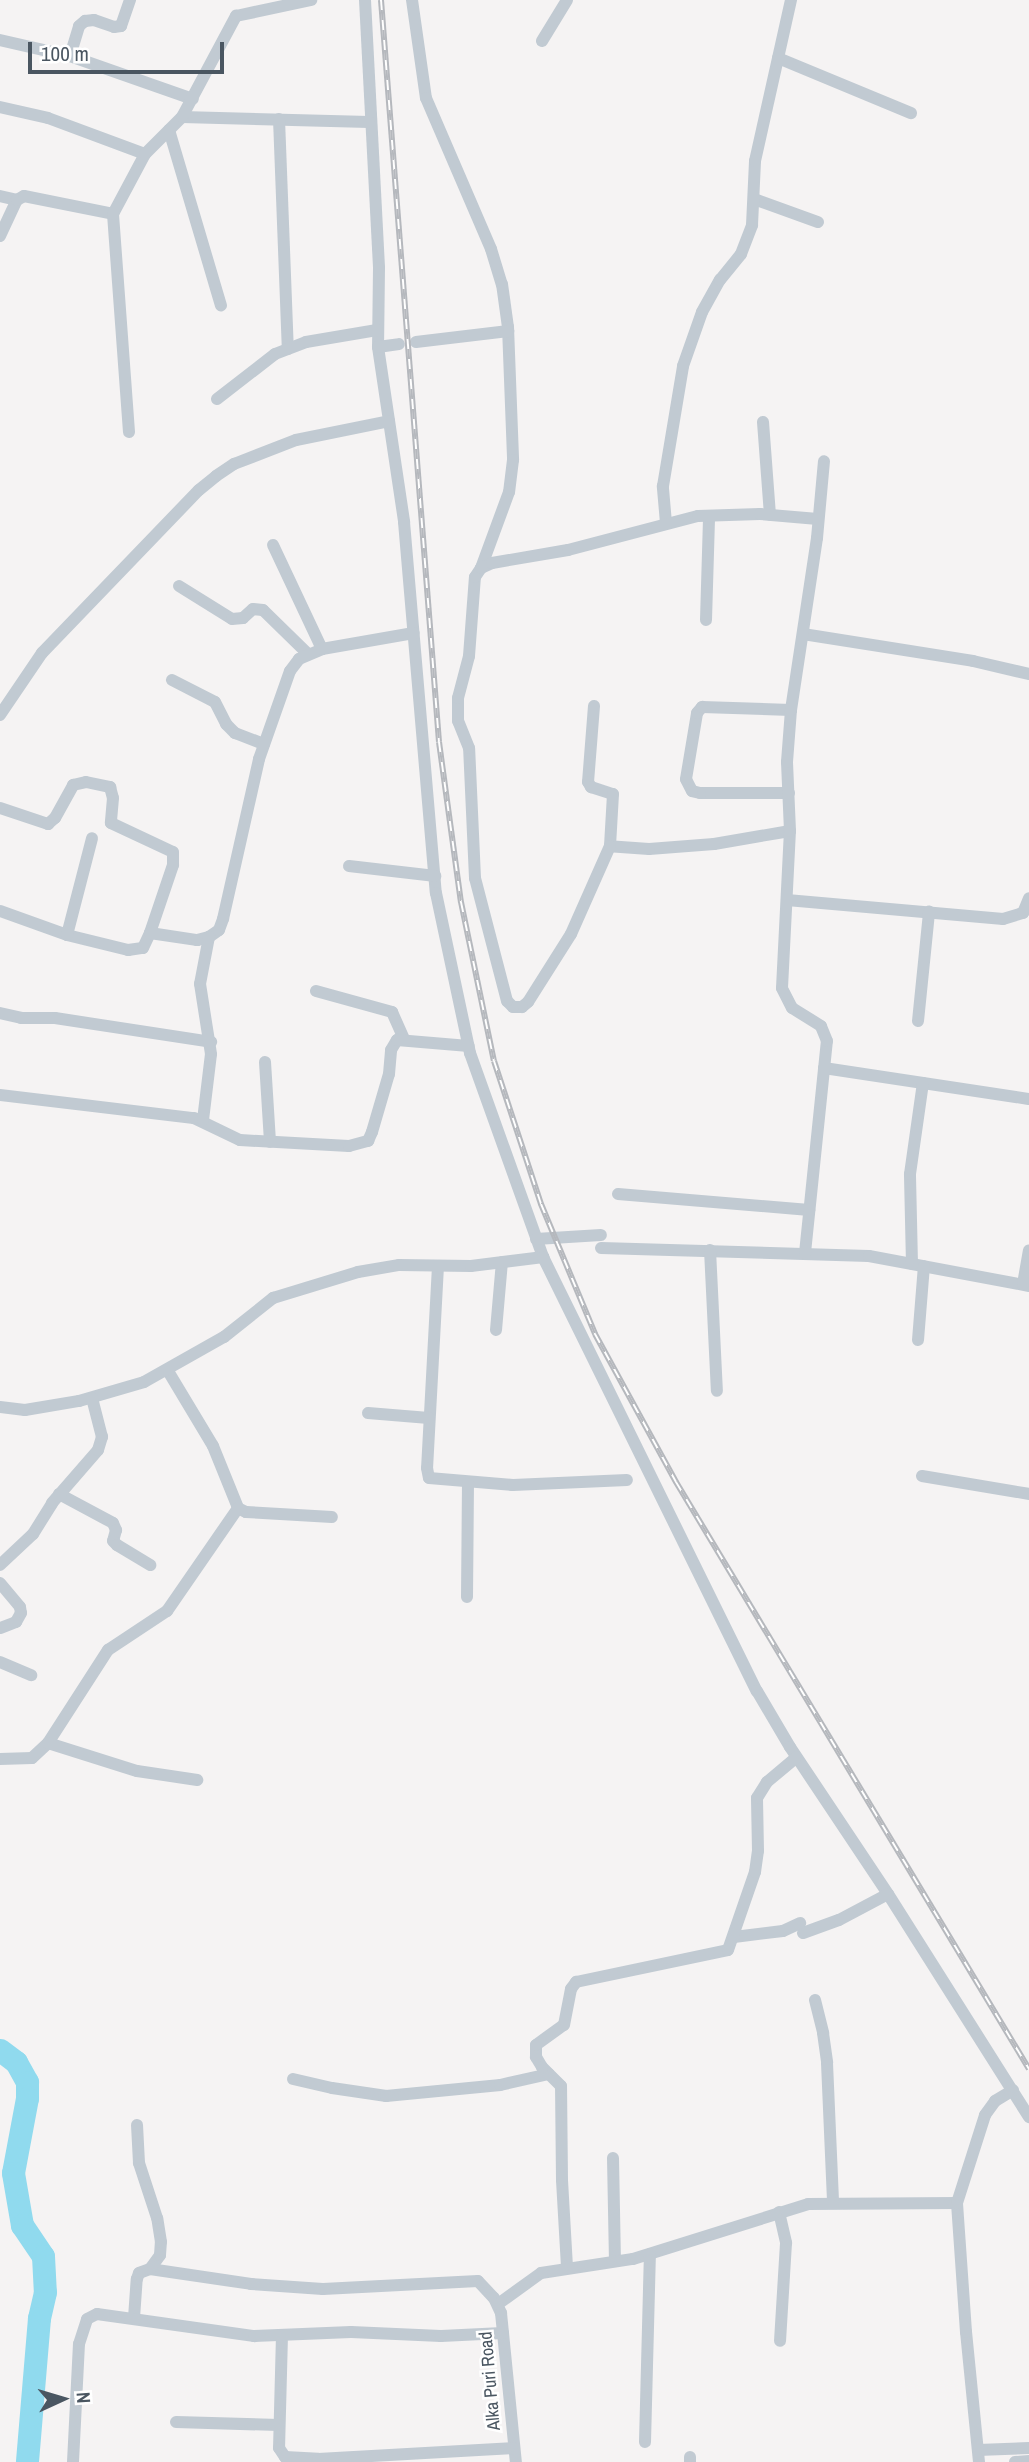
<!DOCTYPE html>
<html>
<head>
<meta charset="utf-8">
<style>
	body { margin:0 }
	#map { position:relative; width:1029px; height:2462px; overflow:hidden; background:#f5f3f3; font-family:"Archivo Narrow",sans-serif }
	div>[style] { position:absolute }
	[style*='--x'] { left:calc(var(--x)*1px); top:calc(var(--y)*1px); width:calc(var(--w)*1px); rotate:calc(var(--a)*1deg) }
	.river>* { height:23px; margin:-11.5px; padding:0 11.5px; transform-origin:11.5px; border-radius:11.5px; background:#90daee }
	.minor>* { height:12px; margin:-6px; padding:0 6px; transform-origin:6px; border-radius:6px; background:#c1cad2 }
	.rail>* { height:6px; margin-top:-3px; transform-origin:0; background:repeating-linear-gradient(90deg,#fff 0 10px,#b5b8bd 0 20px); box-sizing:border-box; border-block:2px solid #b5b8bd }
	span { translate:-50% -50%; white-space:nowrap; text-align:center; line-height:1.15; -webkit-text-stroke:5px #fff; paint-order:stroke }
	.street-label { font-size:18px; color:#4a5661 }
	.north { position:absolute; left:28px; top:2364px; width:70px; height:70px; -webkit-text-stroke:5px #fff; paint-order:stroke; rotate:86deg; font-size:19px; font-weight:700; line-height:28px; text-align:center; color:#4a5661 }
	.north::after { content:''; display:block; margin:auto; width:24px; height:32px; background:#4a5661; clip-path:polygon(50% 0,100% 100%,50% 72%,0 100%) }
	.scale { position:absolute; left:28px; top:42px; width:196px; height:32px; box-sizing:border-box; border:4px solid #4a5661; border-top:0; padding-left:9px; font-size:21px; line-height:24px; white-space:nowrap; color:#4a5661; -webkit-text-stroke:5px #fff; paint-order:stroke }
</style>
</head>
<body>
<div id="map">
	<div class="river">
		<div style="--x:0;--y:2050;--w:20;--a:37"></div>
		<div style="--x:16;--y:2062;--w:23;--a:61"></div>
		<div style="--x:27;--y:2082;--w:16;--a:90"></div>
		<div style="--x:27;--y:2098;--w:76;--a:100.6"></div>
		<div style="--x:13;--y:2173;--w:53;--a:80.2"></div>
		<div style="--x:22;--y:2225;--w:37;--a:56"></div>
		<div style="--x:43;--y:2256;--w:36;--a:87"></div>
		<div style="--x:45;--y:2292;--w:27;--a:103"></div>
		<div style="--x:39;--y:2318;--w:144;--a:94.8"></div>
	</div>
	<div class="minor">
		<div style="--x:365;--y:0;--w:268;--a:87"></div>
		<div style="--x:379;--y:268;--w:79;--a:90.7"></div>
		<div style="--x:378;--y:347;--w:177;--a:81.5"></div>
		<div style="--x:404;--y:522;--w:372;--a:85.1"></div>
		<div style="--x:436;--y:893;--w:164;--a:78"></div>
		<div style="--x:470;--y:1053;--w:217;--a:70.3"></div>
		<div style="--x:412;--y:0;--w:99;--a:81.9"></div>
		<div style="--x:426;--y:98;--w:164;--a:66.7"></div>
		<div style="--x:491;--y:249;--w:37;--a:73"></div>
		<div style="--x:502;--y:284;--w:43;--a:82.1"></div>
		<div style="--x:508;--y:327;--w:133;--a:87.8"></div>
		<div style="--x:513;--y:460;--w:32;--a:97"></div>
		<div style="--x:509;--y:492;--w:81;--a:110.2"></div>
		<div style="--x:0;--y:40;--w:72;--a:12.9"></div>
		<div style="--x:70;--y:56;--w:130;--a:19.3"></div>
		<div style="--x:542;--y:41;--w:48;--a:-58.6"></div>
		<div style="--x:70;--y:56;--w:31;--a:-73"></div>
		<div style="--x:79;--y:26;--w:8;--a:-40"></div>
		<div style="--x:85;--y:21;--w:9;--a:-6"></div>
		<div style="--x:94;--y:20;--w:21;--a:19"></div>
		<div style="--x:114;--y:27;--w:7;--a:-8"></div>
		<div style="--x:121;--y:26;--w:28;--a:-71"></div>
		<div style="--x:778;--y:58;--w:144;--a:22.5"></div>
		<div style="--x:0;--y:107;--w:49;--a:12.9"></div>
		<div style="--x:48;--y:118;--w:103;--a:20.4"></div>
		<div style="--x:182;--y:117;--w:187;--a:1.5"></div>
		<div style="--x:279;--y:119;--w:230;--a:87.8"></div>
		<div style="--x:169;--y:130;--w:183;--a:73.5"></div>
		<div style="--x:0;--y:196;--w:17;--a:13"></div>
		<div style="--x:754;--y:199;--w:68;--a:19.8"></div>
		<div style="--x:0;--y:236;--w:40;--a:-65"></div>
		<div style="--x:17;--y:200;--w:8;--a:-30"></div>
		<div style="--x:24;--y:196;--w:91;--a:11.4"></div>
		<div style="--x:416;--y:342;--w:93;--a:-6.8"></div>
		<div style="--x:378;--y:347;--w:21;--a:-8"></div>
		<div style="--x:217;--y:399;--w:73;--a:-37.8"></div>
		<div style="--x:275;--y:354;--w:33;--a:-21"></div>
		<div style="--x:306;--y:342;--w:72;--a:-9.6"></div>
		<div style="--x:763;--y:422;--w:93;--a:85.7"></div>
		<div style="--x:129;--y:432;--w:219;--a:-94.2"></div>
		<div style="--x:113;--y:214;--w:68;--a:-61.9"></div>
		<div style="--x:145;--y:154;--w:52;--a:-45"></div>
		<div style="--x:182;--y:117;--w:115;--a:-61.9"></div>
		<div style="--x:236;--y:16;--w:77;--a:-12"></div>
		<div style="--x:666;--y:523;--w:37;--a:-95"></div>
		<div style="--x:663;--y:486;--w:122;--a:-80.5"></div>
		<div style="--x:683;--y:366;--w:57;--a:-70.6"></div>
		<div style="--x:702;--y:312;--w:37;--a:-61"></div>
		<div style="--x:720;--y:280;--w:33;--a:-51"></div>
		<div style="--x:741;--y:254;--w:31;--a:-69"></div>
		<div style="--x:752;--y:225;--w:64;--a:-87.3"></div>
		<div style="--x:755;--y:161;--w:165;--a:-77.4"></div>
		<div style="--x:273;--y:545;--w:115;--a:64.8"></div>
		<div style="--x:179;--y:586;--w:62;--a:31.9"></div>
		<div style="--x:232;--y:619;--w:11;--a:-5"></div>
		<div style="--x:243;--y:618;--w:13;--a:-42"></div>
		<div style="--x:253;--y:609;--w:10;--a:6"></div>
		<div style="--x:263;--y:610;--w:63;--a:44.4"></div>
		<div style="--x:706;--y:620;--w:104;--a:-88.3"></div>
		<div style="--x:803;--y:634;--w:172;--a:9"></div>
		<div style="--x:973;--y:661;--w:57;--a:13.1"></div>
		<div style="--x:172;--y:680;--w:48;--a:27.1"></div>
		<div style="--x:215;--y:702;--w:25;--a:63"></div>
		<div style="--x:226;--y:724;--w:13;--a:45"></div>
		<div style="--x:235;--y:733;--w:31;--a:21"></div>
		<div style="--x:594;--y:706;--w:76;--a:94.5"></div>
		<div style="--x:588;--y:782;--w:6;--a:59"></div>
		<div style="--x:591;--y:787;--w:23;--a:18"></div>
		<div style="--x:613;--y:794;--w:52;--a:93.3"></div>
		<div style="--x:0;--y:715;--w:75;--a:-55.9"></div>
		<div style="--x:42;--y:653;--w:226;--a:-46.1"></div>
		<div style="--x:199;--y:490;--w:22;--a:-39"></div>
		<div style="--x:216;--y:476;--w:22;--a:-34"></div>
		<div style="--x:234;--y:464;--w:66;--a:-21.2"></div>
		<div style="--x:296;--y:440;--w:95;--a:-11.5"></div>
		<div style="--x:789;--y:793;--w:89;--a:180"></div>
		<div style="--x:700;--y:793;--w:8;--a:-166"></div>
		<div style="--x:692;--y:791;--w:13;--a:-117"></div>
		<div style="--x:686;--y:779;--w:67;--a:-80.5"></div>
		<div style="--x:697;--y:713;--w:8;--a:-50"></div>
		<div style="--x:702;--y:707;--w:89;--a:1.9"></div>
		<div style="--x:0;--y:808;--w:51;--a:18.4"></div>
		<div style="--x:48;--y:824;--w:9;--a:-41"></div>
		<div style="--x:55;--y:818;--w:38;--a:-61"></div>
		<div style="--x:73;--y:785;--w:13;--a:-13"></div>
		<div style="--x:86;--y:782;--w:25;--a:12"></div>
		<div style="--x:110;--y:787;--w:11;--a:75"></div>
		<div style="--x:113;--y:798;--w:25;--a:95"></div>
		<div style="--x:111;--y:823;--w:68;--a:25.1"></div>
		<div style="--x:173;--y:852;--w:13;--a:90"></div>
		<div style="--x:173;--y:865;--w:72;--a:108.7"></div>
		<div style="--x:790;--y:831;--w:77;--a:170.3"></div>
		<div style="--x:714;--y:844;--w:65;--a:175.6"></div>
		<div style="--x:649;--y:849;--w:39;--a:-176"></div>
		<div style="--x:610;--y:846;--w:96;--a:113.9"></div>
		<div style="--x:571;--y:934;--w:80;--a:122.3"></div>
		<div style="--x:528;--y:1002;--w:8;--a:140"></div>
		<div style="--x:522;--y:1007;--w:9;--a:180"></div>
		<div style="--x:513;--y:1007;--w:8;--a:-135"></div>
		<div style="--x:507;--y:1001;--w:127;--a:-104.6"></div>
		<div style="--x:475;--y:878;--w:130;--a:-92.6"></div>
		<div style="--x:469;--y:748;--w:29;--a:-112"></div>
		<div style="--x:458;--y:721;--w:23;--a:-90"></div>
		<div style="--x:458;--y:698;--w:43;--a:-75.3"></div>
		<div style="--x:469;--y:656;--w:79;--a:-85.7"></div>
		<div style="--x:475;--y:577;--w:11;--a:-56"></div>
		<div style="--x:481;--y:568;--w:12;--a:-24"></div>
		<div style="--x:492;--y:563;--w:77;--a:-9.7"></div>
		<div style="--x:568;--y:550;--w:134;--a:-14.7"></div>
		<div style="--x:698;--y:516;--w:62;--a:-1.8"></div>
		<div style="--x:760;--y:514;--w:58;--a:4.9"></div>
		<div style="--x:349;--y:866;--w:87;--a:6.6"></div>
		<div style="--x:787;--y:900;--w:217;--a:5"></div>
		<div style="--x:1003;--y:919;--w:21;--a:-17"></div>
		<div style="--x:1023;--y:913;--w:16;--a:-68"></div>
		<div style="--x:0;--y:911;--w:71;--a:19.7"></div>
		<div style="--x:67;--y:935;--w:63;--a:13.8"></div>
		<div style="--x:128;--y:950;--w:15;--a:-8"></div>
		<div style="--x:143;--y:948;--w:17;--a:-65"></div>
		<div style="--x:150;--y:933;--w:48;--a:8.5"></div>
		<div style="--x:197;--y:940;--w:12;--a:-14"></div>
		<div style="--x:209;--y:937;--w:12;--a:-35"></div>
		<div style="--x:219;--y:930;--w:12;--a:-70"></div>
		<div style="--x:223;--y:919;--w:164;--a:-77.3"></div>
		<div style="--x:259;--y:759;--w:93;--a:-70.6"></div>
		<div style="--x:290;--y:671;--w:15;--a:-53"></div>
		<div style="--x:299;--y:659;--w:25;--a:-23"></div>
		<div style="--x:322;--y:649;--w:93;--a:-9.9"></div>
		<div style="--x:67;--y:935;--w:100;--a:-75.5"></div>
		<div style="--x:316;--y:991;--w:79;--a:15.4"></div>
		<div style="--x:392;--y:1012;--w:30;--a:66"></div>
		<div style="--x:0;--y:1013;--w:22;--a:13"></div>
		<div style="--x:21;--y:1018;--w:34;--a:0"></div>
		<div style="--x:55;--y:1018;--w:158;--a:8.7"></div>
		<div style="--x:918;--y:1021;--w:110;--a:-84.2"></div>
		<div style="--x:265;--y:1062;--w:80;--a:86.4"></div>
		<div style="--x:824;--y:1068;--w:207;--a:8.6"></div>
		<div style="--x:0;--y:1095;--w:195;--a:6.8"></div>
		<div style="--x:194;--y:1118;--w:51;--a:25.6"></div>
		<div style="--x:240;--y:1140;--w:109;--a:3.2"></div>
		<div style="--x:349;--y:1146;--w:20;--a:-15"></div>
		<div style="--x:368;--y:1141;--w:10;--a:-66"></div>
		<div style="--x:372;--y:1132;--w:60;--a:-73.7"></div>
		<div style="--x:389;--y:1074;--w:24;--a:-85"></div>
		<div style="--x:391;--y:1050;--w:12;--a:-59"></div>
		<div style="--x:397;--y:1040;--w:72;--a:4.8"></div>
		<div style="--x:203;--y:1120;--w:66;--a:-83.1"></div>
		<div style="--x:211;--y:1054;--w:71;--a:-98.9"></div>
		<div style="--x:200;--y:984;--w:48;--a:-79.2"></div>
		<div style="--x:618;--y:1194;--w:192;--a:4.8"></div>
		<div style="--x:536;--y:1239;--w:65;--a:-3.5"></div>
		<div style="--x:601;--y:1248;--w:268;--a:1.7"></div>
		<div style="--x:869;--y:1256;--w:163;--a:10.6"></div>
		<div style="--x:710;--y:1250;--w:141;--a:87.2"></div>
		<div style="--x:805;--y:1253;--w:213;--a:-84.1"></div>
		<div style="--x:827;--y:1041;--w:16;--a:-112"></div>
		<div style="--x:821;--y:1026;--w:34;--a:-148"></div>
		<div style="--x:792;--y:1008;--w:22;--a:-117"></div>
		<div style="--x:782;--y:988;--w:157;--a:-87.1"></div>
		<div style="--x:790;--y:831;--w:69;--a:-92.5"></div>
		<div style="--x:787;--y:762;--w:52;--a:-85.6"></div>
		<div style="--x:791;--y:710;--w:174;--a:-81.4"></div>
		<div style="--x:817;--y:538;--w:77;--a:-84.8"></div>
		<div style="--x:912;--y:1264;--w:90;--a:-91.3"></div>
		<div style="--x:910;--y:1174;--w:92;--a:-81.9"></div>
		<div style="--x:438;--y:1266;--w:202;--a:93.1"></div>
		<div style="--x:427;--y:1468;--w:10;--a:79"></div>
		<div style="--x:429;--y:1478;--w:84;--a:4.8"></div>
		<div style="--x:513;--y:1485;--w:114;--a:-2.5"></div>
		<div style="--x:1023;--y:1284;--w:34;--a:-80"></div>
		<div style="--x:496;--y:1330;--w:68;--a:-85"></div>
		<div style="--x:918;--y:1340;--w:74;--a:-85.4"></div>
		<div style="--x:168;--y:1371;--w:87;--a:59"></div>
		<div style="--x:213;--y:1446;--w:67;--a:68"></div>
		<div style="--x:238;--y:1508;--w:9;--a:27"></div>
		<div style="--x:246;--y:1512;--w:86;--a:3.3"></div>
		<div style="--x:0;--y:1407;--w:25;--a:7"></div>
		<div style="--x:25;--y:1410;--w:55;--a:-9.5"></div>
		<div style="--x:79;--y:1401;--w:68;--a:-16.3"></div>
		<div style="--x:144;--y:1382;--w:92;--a:-29.4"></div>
		<div style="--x:224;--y:1337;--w:63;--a:-38.5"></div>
		<div style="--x:273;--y:1298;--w:89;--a:-17"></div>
		<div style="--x:358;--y:1272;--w:42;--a:-9.7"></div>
		<div style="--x:399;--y:1265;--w:72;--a:0.8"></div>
		<div style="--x:471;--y:1266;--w:73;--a:-7.1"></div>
		<div style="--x:543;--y:1257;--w:484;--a:63.8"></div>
		<div style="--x:757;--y:1691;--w:65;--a:59.5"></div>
		<div style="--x:790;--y:1747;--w:177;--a:56.3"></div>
		<div style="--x:888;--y:1894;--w:264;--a:57.7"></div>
		<div style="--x:368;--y:1413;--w:61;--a:4.7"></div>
		<div style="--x:922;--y:1476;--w:109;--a:9.5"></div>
		<div style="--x:59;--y:1494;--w:61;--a:28.2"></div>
		<div style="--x:113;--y:1523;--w:8;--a:67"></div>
		<div style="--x:116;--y:1530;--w:11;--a:105"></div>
		<div style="--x:113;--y:1541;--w:6;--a:45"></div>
		<div style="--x:117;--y:1545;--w:39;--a:31"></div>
		<div style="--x:0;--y:1565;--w:45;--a:-43.2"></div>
		<div style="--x:33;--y:1534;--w:36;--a:-58"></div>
		<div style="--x:52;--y:1503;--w:70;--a:-49"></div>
		<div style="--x:98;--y:1450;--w:14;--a:-73"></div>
		<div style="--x:102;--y:1437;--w:40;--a:-104.4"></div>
		<div style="--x:0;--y:1583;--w:31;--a:50"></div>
		<div style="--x:20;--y:1607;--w:6;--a:81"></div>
		<div style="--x:21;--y:1613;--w:10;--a:119"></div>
		<div style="--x:16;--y:1622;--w:17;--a:159"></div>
		<div style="--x:467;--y:1597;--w:113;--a:-89.5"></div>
		<div style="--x:0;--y:1662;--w:34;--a:23"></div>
		<div style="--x:48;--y:1743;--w:111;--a:-57.2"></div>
		<div style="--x:108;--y:1650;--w:71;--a:-33.5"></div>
		<div style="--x:167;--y:1611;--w:125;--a:-55.4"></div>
		<div style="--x:0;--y:1759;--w:32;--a:-2"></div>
		<div style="--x:32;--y:1758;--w:22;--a:-43"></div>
		<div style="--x:48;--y:1743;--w:93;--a:17.5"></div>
		<div style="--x:137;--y:1771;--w:61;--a:8.5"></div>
		<div style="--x:803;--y:1933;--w:38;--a:-20"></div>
		<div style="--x:839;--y:1920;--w:55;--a:-28"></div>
		<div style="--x:734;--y:1937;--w:49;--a:-7"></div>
		<div style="--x:783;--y:1931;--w:19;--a:-25"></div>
		<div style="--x:815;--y:2000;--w:34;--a:76"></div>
		<div style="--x:823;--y:2033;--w:30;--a:82"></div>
		<div style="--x:827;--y:2063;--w:140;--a:87.5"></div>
		<div style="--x:293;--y:2079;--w:40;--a:13"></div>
		<div style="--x:332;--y:2088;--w:55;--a:8.4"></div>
		<div style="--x:386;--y:2096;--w:115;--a:-5.5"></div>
		<div style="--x:500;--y:2085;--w:50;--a:-12.7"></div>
		<div style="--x:613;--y:2158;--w:103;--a:88.9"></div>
		<div style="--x:779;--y:2212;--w:32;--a:77"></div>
		<div style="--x:786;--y:2243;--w:98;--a:93.5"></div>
		<div style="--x:567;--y:2267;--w:87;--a:-93.3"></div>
		<div style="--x:562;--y:2180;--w:94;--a:-90.6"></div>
		<div style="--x:561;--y:2086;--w:27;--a:-135"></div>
		<div style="--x:542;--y:2067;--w:12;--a:-121"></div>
		<div style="--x:536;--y:2057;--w:12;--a:-90"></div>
		<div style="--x:536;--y:2045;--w:34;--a:-36"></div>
		<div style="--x:564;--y:2025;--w:37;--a:-79"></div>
		<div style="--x:571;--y:1989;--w:9;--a:-54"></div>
		<div style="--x:576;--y:1982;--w:155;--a:-11.9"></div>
		<div style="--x:728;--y:1950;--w:83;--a:-70.9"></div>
		<div style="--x:755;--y:1872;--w:21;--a:-82"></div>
		<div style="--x:758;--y:1851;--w:53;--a:-91.1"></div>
		<div style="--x:757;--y:1798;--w:19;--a:-58"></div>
		<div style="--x:767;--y:1782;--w:38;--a:-40"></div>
		<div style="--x:150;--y:2269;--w:102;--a:8.4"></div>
		<div style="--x:251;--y:2284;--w:72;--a:4"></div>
		<div style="--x:323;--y:2289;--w:155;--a:-3"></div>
		<div style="--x:478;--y:2281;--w:23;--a:47"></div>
		<div style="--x:494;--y:2298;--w:17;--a:65"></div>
		<div style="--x:501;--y:2313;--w:150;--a:84.3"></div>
		<div style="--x:498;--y:2304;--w:53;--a:-35.8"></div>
		<div style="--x:541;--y:2273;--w:93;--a:-8.7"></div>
		<div style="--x:633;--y:2259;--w:183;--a:-17.4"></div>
		<div style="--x:808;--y:2204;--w:149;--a:-0.4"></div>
		<div style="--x:134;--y:2318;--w:39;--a:-86"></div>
		<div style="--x:137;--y:2279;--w:6;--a:-72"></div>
		<div style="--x:139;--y:2273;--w:12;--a:-20"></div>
		<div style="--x:150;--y:2269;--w:17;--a:-54"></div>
		<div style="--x:160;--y:2255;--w:13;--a:-86"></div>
		<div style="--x:161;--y:2242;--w:24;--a:-99"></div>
		<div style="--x:157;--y:2218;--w:58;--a:-108.1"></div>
		<div style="--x:139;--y:2163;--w:38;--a:-93"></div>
		<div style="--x:282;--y:2335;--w:113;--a:91.5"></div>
		<div style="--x:279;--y:2448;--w:11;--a:56"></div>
		<div style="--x:285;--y:2457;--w:33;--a:3"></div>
		<div style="--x:318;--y:2459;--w:196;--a:-3.2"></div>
		<div style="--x:176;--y:2422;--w:103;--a:1.7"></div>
		<div style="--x:645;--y:2442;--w:188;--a:-88.5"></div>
		<div style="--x:978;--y:2450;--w:51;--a:-2.2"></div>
		<div style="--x:73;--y:2462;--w:118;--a:-87.1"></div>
		<div style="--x:79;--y:2344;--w:26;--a:-72"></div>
		<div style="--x:87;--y:2319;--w:11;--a:-27"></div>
		<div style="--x:97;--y:2314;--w:159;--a:8"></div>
		<div style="--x:254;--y:2336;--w:97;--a:-2.4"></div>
		<div style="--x:351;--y:2332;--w:90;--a:2.5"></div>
		<div style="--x:441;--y:2336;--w:62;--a:-2.8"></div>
		<div style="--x:690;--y:2462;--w:5;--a:-90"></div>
		<div style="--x:979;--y:2462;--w:131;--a:-95.7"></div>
		<div style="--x:966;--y:2332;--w:129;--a:-94"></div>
		<div style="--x:957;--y:2203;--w:92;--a:-72.3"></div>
		<div style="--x:985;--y:2115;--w:17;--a:-54"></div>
		<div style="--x:995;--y:2101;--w:21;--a:-31"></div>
		<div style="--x:1015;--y:2462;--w:14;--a:-4"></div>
	</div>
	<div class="rail">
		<div style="--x:381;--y:0;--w:744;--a:85.53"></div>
		<div style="--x:439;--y:742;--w:162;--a:82.2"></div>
		<div style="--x:461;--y:902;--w:162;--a:78.3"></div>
		<div style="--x:494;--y:1061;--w:151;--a:71.8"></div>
		<div style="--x:541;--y:1204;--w:141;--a:67.4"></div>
		<div style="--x:595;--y:1334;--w:169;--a:61.3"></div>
		<div style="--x:676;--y:1482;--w:685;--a:58.98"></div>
	</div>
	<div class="street-label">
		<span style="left:490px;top:2381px;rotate:-95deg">Alka Puri Road</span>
	</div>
	<div class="north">N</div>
	<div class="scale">100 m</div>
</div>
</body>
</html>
